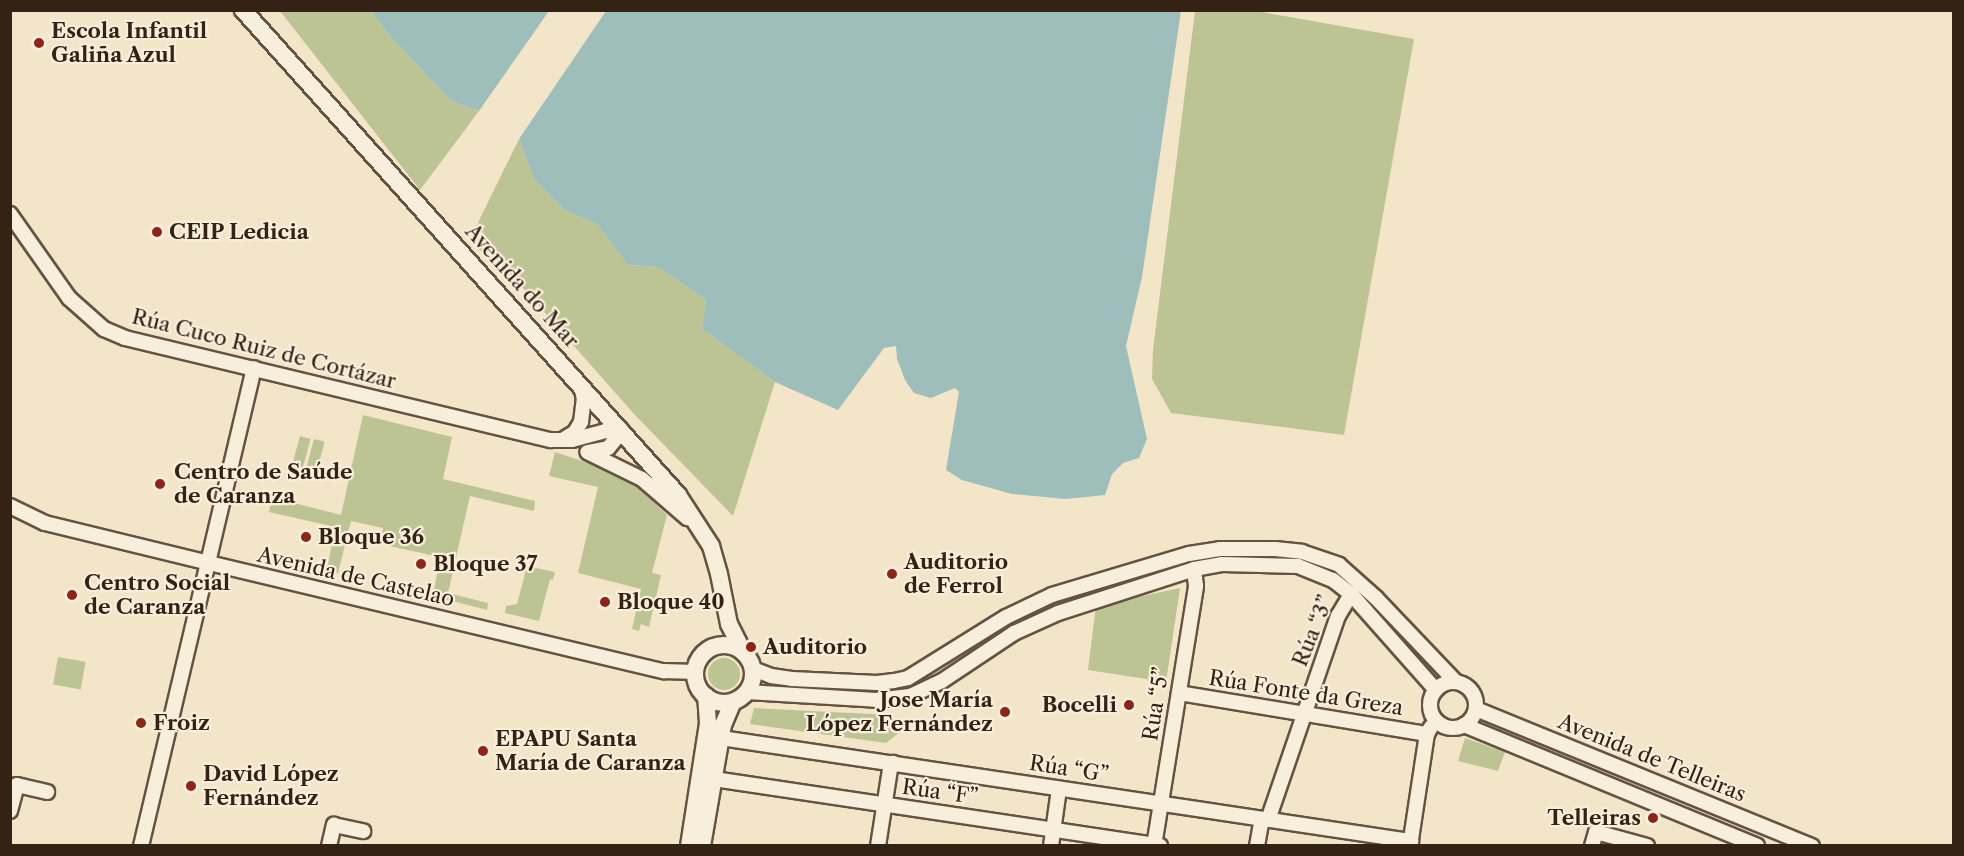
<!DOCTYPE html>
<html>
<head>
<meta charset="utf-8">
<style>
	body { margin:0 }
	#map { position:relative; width:1964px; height:856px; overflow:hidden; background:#f3e5c7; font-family:"Libre Caslon Text",serif }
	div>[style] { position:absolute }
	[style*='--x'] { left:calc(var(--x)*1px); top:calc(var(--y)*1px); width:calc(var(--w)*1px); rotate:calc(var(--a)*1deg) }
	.green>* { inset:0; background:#bdc494; transform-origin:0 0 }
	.round { border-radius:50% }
	.water>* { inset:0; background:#9dbebb }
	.roads { filter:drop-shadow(2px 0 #645341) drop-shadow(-2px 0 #645341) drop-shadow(0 2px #645341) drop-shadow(0 -2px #645341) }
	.minor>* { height:14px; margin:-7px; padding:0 7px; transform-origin:7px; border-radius:7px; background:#f7eedb }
	.minor>.ring { margin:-7px; padding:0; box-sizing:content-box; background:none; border:14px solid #f7eedb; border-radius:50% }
	.tertiary>* { height:16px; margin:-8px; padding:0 8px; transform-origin:8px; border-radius:8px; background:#f7eedb }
	.tertiary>.ring { margin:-8px; padding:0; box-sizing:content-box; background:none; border:16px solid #f7eedb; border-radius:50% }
	.dots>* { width:16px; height:16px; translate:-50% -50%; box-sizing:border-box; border:3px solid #f7eedb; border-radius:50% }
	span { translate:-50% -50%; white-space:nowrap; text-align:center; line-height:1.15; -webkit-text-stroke:4.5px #f7eedb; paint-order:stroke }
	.poi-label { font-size:21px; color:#342214; font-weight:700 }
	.left { translate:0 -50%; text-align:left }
	.right { translate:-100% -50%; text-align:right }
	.street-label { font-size:21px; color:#342214 }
	.frame { position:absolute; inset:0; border:12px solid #342214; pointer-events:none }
</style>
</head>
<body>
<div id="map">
	<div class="green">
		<div style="clip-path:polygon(280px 11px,371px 11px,388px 34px,451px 101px,479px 111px,420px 190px)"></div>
		<div style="clip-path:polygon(1195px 11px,1256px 11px,1414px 39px,1344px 435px,1171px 413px,1152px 379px,1153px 350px)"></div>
		<div style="clip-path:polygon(519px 139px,534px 179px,564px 210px,597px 224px,628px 265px,658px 267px,706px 300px,702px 329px,775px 382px,733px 516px,634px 414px,516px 280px,469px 241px)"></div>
		<div style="clip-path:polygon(363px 415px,452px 437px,443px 479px,535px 501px,534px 511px,470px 496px,448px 593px,488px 603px,487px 610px,433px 596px,440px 557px,380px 544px,383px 528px,351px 521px,338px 573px,327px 570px,335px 527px,269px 512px,271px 502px,239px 494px,239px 489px,341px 515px)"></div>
		<div style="left:300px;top:436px;width:11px;height:35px;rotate:15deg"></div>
		<div style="left:314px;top:439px;width:11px;height:35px;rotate:15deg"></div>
		<div style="clip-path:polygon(555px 452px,597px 466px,637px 486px,667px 515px,652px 573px,661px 575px,649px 627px,641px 624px,639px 631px,632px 629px,641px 589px,578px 573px,598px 487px,549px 476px)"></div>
		<div style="clip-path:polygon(527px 566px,555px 572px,553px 580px,550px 579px,539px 621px,505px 613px,506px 606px,517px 604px)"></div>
		<div style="clip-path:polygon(1180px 588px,1166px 682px,1088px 670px,1096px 606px)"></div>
		<div style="left:58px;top:657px;width:28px;height:28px;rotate:10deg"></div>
		<div class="round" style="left:708px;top:658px;width:32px;height:32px"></div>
		<div style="clip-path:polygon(754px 708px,891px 715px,900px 732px,886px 743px,750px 724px)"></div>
		<div style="clip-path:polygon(1465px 738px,1505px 752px,1498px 771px,1458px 761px)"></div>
	</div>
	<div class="water">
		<div style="clip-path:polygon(371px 11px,549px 11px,479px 111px,451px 101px,388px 34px)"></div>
		<div style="clip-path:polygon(606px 11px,1181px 11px,1142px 277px,1126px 346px,1147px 439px,1139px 458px,1123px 463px,1112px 474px,1105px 495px,1066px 499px,1012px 494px,962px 480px,946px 470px,959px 392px,955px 388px,931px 398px,914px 393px,905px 380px,897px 359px,896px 346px,884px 348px,838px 410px,775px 382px,702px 329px,706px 300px,658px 267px,628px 265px,597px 224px,564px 210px,534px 179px,519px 139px)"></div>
	</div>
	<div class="roads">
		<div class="minor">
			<div style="--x:10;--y:214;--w:103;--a:54.9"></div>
			<div style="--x:69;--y:298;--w:47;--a:41.5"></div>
			<div style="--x:104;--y:329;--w:23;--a:23"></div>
			<div style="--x:125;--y:338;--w:438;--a:13.5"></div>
			<div style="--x:551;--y:440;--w:21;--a:0"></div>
			<div style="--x:572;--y:440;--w:34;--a:-15"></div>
			<div style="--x:605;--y:431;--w:17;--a:0"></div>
			<div style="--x:622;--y:431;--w:22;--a:129"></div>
			<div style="--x:608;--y:448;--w:21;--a:169"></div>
			<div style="--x:564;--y:439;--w:13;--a:-32"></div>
			<div style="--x:575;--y:432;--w:12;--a:-59"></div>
			<div style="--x:581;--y:422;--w:23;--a:-83"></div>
			<div style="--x:584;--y:399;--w:13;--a:-103"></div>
			<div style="--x:589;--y:453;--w:59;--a:26.1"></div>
			<div style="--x:642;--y:479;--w:60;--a:40.9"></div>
			<div style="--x:10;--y:506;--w:39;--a:26"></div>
			<div style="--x:45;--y:523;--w:169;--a:13.7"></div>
			<div style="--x:209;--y:563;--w:468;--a:13.4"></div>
			<div style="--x:664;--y:671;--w:32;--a:2"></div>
			<div style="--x:753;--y:669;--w:19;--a:21"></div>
			<div style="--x:771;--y:676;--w:21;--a:8"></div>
			<div style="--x:792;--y:679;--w:85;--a:2.7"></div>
			<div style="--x:877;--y:683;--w:17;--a:-7"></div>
			<div style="--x:894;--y:681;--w:14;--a:-12"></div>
			<div style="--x:908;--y:678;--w:115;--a:-31.9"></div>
			<div style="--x:1006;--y:617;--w:51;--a:-25.6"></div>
			<div style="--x:1052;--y:595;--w:143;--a:-16.7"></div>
			<div style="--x:1189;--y:554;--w:31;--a:-9"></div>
			<div style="--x:1220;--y:549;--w:55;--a:0"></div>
			<div style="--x:1275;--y:549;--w:27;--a:6"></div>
			<div style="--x:1302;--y:552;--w:39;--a:19"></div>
			<div style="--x:1339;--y:565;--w:50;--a:41.7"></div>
			<div style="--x:1376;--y:598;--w:116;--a:46.4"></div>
			<div class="ring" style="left:1430px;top:682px;width:32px;height:32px"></div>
			<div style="--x:747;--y:692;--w:129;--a:3.5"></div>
			<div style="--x:876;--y:700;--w:34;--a:-7"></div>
			<div style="--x:910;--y:696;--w:35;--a:-25"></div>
			<div style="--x:942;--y:681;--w:87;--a:-33.7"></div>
			<div style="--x:1014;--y:633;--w:48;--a:-24.4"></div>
			<div style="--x:1058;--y:613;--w:143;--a:-17.9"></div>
			<div style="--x:1194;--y:569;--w:28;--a:-10"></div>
			<div style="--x:1222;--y:564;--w:76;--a:1.5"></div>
			<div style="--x:1298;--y:566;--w:38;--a:22"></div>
			<div style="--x:1333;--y:580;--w:23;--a:38"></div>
			<div style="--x:1351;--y:594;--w:128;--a:48.5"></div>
			<div style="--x:1179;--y:693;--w:251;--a:9.4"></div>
			<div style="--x:1476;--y:709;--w:363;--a:22.2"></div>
			<div style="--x:1464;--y:725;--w:317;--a:22.4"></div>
			<div style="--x:721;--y:738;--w:698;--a:8.49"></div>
			<div style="--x:714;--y:779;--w:451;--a:8.5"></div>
			<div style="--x:10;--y:811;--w:27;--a:-75"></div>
			<div style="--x:17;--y:785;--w:31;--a:13"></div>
			<div style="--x:1268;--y:820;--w:216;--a:-71.1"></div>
			<div style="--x:1338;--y:616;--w:26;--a:-59"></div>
			<div style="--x:141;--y:846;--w:491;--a:-76.7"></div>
			<div style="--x:329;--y:846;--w:22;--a:-77"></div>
			<div style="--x:334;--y:825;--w:30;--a:12"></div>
			<div style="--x:878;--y:846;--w:78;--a:-81.1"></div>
			<div style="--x:890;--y:769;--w:7;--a:-63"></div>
			<div style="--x:1051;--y:846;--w:58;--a:-82"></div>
			<div style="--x:1154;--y:846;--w:263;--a:-80.8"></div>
			<div style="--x:1196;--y:586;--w:17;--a:-97"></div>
			<div style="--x:1257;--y:846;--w:27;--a:-80"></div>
			<div style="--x:1410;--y:846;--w:113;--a:-81.4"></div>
			<div style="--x:1427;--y:734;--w:8;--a:-60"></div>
			<div style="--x:1592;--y:846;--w:15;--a:-74"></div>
			<div style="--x:1596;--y:832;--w:53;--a:15.4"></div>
		</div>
		<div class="tertiary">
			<div style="--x:243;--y:10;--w:651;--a:48.11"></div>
			<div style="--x:678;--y:495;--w:61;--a:57.1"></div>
			<div style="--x:711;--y:546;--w:29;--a:74"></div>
			<div style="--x:719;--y:574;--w:51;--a:78.7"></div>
			<div style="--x:729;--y:624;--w:33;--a:63"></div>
			<div class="ring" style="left:695px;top:645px;width:42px;height:42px"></div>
			<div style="--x:689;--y:846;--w:124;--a:-81.2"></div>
			<div style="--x:708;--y:723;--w:27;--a:-94"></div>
			<div style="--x:702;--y:846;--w:123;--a:-80.2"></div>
			<div style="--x:723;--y:725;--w:25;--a:-67"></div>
		</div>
	</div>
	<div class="dots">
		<div style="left:39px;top:43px;background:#8f2418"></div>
		<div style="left:157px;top:232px;background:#8f2418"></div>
		<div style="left:160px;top:484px;background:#8f2418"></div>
		<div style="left:306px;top:537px;background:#8f2418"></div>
		<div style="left:421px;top:564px;background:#8f2418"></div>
		<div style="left:892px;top:574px;background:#8f2418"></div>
		<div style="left:72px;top:595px;background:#8f2418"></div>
		<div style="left:605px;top:602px;background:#8f2418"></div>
		<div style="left:751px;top:647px;background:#8f2418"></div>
		<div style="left:1129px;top:705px;background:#8f2418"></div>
		<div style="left:1005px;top:712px;background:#8f2418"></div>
		<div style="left:141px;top:723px;background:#8f2418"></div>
		<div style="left:483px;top:751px;background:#8f2418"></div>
		<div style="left:191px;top:786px;background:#8f2418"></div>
		<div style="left:1653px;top:818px;background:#8f2418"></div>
	</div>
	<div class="poi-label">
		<span class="left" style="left:51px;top:43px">Escola Infantil<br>Galiña Azul</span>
		<span class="left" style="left:169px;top:232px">CEIP Ledicia</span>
		<span class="left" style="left:174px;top:484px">Centro de Saúde<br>de Caranza</span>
		<span class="left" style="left:318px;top:537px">Bloque 36</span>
		<span class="left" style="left:904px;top:574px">Auditorio<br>de Ferrol</span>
		<span class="left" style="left:433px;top:564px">Bloque 37</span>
		<span class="left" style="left:84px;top:595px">Centro Social<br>de Caranza</span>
		<span class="left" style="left:617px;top:602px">Bloque 40</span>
		<span class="left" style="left:763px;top:647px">Auditorio</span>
		<span class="right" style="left:993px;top:712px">Jose María<br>López Fernández</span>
		<span class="right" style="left:1117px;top:705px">Bocelli</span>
		<span class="left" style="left:153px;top:723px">Froiz</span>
		<span class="left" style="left:495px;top:751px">EPAPU Santa<br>María de Caranza</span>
		<span class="left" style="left:203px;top:786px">David López<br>Fernández</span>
		<span class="right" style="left:1641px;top:818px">Telleiras</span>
	</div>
	<div class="street-label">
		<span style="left:522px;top:286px;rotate:48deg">Avenida do Mar</span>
		<span style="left:264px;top:349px;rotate:14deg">Rúa Cuco Ruiz de Cortázar</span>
		<span style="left:356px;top:577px;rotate:13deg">Avenida de Castelao</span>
		<span style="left:1313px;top:631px;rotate:-68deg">Rúa “3”</span>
		<span style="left:1306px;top:693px;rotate:9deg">Rúa Fonte da Greza</span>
		<span style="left:1156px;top:704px;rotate:-81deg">Rúa “5”</span>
		<span style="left:1652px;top:758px;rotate:22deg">Avenida de Telleiras</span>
		<span style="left:1069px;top:769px;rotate:9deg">Rúa “G”</span>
		<span style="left:940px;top:792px;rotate:8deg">Rúa “F”</span>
	</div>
	<div class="frame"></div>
</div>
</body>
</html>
